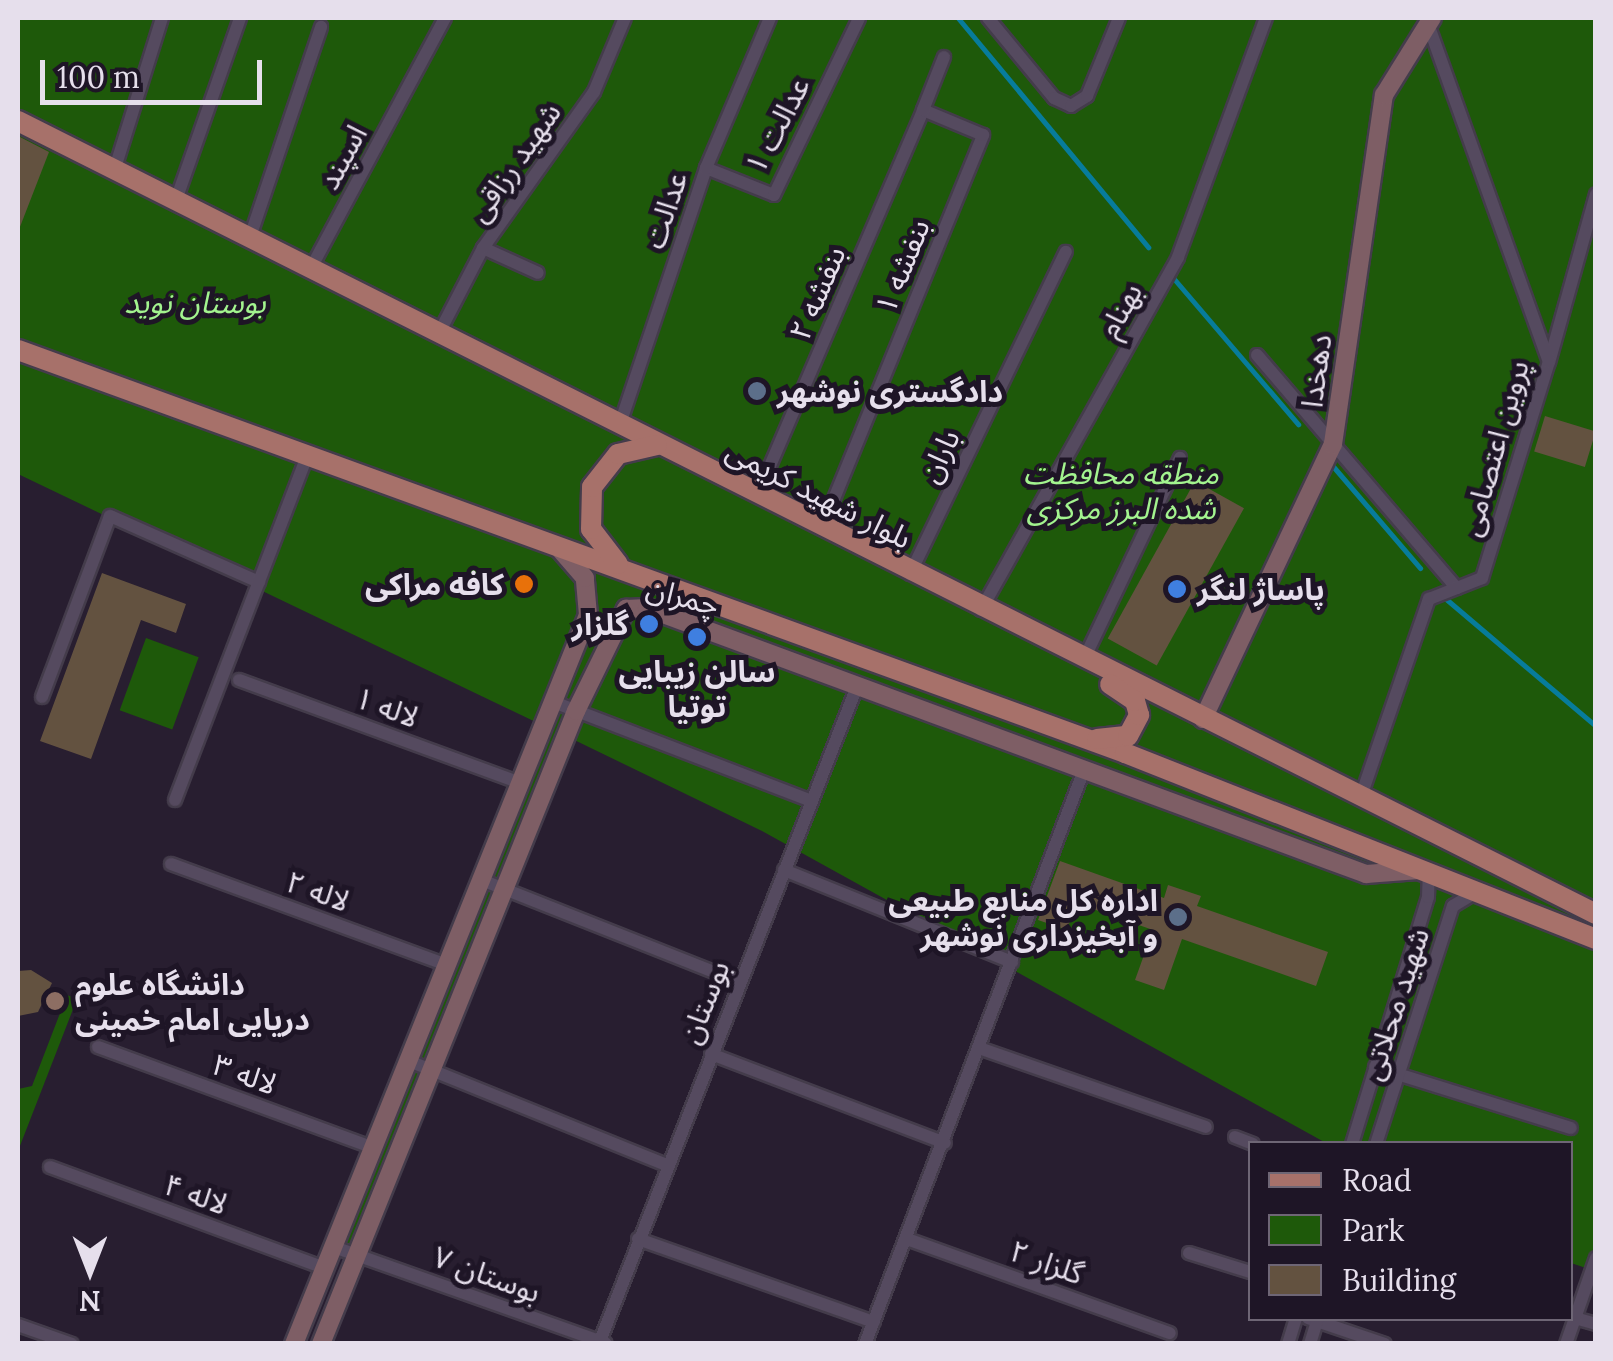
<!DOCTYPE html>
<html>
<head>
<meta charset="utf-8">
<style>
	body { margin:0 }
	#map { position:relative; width:1613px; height:1361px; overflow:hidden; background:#281e30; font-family:Lora,"Noto Sans Arabic",serif }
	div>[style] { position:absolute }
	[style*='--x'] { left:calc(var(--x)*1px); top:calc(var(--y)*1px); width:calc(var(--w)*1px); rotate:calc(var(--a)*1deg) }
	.green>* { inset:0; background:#1e590a; transform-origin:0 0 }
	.stream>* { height:5px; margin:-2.5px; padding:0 2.5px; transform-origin:2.5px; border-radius:2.5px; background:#077c9b }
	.building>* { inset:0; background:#635240; transform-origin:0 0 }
	.roads { filter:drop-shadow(2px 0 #443c4b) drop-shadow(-2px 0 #443c4b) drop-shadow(0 2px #443c4b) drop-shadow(0 -2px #443c4b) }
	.street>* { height:12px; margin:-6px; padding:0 6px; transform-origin:6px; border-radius:6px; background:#554a5f }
	.secondary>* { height:18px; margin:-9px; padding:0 9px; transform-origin:9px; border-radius:9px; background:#7e5e65 }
	.primary>* { height:20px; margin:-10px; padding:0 10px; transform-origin:10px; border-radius:10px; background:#a7716a }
	.dots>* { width:28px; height:28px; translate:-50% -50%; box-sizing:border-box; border:5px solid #1e1526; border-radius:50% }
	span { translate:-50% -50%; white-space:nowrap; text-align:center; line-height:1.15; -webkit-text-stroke:10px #1e1526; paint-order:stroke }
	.street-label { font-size:30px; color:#e6dfec }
	.park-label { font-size:30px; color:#a3f48f; font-style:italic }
	.poi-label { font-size:30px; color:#e6dfec; font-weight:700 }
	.left { translate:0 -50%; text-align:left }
	.right { translate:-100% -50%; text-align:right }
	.frame { position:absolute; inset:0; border:20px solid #e6dfec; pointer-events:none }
	.legend { position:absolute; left:1248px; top:1141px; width:325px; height:180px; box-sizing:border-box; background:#1e1526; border:2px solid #6e6675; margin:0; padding:12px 18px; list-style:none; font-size:30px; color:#e6dfec }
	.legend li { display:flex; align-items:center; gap:20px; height:50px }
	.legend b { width:50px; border:2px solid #6e6675 }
	.north { position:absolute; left:40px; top:1221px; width:100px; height:100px; -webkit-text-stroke:8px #1e1526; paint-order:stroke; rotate:180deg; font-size:28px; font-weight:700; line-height:40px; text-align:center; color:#e6dfec }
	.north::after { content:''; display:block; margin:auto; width:35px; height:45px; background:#e6dfec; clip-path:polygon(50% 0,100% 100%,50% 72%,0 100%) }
	.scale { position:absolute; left:40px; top:60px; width:222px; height:45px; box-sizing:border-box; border:5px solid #e6dfec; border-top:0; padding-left:12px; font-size:30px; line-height:35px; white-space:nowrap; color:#e6dfec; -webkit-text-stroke:8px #1e1526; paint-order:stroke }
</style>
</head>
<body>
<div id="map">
	<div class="green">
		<div style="clip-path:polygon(18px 18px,1595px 18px,1595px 1271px,1571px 1263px,1570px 1144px,1326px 1143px,762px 831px,564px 735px,502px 888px,480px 879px,542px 725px,18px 474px)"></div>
		<div style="left:146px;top:638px;width:56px;height:77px;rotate:20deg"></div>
		<div style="left:479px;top:881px;width:23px;height:191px;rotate:23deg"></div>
		<div style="clip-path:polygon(67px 995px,77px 999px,18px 1151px,18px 1089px,32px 1086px)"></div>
		<div style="left:409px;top:1063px;width:23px;height:197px;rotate:20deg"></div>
	</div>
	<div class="stream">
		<div style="--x:958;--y:18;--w:298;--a:50.3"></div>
		<div style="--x:1169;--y:273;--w:199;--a:49.5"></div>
		<div style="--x:1331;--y:464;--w:137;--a:49.4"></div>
		<div style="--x:1446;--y:599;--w:197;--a:40.3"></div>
	</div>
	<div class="building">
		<div style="clip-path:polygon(18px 136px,49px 152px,18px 232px)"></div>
		<div style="left:1545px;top:416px;width:53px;height:37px;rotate:17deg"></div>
		<div style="left:1195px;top:481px;width:56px;height:180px;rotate:29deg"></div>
		<div style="clip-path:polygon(102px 573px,186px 604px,176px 633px,141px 620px,91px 759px,40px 741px)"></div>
		<div style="clip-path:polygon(1060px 861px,1164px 898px,1168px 885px,1201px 896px,1197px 906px,1328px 952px,1316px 986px,1182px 939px,1164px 990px,1135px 980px,1153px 930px,1076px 903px,1067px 930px,1038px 920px)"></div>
		<div style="clip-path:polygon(31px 970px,52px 983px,38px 1012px,18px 1016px,18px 971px)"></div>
	</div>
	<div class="roads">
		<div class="street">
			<div style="--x:988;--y:18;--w:104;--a:50.5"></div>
			<div style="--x:1054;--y:98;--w:19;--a:25"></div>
			<div style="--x:1071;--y:106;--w:19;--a:-32"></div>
			<div style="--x:1087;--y:96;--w:84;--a:-67.7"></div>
			<div style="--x:115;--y:168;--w:157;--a:-72.6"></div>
			<div style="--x:706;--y:168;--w:73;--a:21.7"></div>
			<div style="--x:774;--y:195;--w:196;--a:-64.3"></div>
			<div style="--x:176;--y:200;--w:193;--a:-70.6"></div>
			<div style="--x:250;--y:237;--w:222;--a:-71.3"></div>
			<div style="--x:483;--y:248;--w:60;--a:24.4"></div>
			<div style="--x:311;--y:268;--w:284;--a:-61.8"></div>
			<div style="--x:439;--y:333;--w:96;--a:-62.6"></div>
			<div style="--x:483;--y:248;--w:191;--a:-54.6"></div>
			<div style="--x:594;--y:92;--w:80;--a:-67.3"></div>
			<div style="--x:1257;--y:355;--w:307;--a:49.4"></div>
			<div style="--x:1550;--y:359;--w:171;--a:-74.4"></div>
			<div style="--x:620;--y:424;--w:270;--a:-71.4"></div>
			<div style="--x:706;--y:168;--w:163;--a:-66.9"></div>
			<div style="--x:757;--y:496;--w:420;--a:-66.7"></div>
			<div style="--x:822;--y:528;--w:425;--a:-67.7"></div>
			<div style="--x:983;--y:135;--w:65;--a:-157.4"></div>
			<div style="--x:923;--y:110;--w:57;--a:-68.4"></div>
			<div style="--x:910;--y:574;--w:358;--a:-64.2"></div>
			<div style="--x:981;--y:610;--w:404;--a:-60.8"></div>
			<div style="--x:1178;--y:257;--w:255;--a:-69.8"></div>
			<div style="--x:1084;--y:659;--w:223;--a:-64.5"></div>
			<div style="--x:239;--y:680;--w:297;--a:20.1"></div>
			<div style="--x:42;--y:697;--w:193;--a:-69.4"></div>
			<div style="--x:110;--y:516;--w:163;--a:23.9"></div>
			<div style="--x:551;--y:701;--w:279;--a:21"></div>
			<div style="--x:1360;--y:799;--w:212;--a:-71"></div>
			<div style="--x:1429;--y:599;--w:57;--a:-21.6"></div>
			<div style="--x:1482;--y:578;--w:226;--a:-72.8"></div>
			<div style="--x:1549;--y:362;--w:359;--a:-109.7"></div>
			<div style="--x:175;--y:800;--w:371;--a:-69"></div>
			<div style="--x:171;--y:864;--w:294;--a:20.1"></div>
			<div style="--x:784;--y:870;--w:246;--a:22"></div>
			<div style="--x:479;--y:879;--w:280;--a:21.6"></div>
			<div style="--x:98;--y:1047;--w:294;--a:20.1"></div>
			<div style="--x:979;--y:1048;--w:240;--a:19.2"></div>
			<div style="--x:711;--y:1054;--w:250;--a:20.8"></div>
			<div style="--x:409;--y:1061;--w:278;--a:22"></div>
			<div style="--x:1375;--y:1067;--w:205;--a:17.3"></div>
			<div style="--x:1235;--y:1137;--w:19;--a:21"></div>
			<div style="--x:1352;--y:1144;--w:258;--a:-72.9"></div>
			<div style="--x:1428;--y:897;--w:24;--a:-88"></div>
			<div style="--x:1376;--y:1144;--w:250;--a:-72.1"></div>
			<div style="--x:1453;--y:906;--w:27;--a:-31"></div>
			<div style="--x:50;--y:1167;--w:293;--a:20.2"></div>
			<div style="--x:638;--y:1239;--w:250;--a:19.4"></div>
			<div style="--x:907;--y:1239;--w:279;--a:19.7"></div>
			<div style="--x:334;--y:1247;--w:288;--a:19.5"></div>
			<div style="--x:1189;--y:1253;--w:64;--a:17.3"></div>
			<div style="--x:1308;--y:1318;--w:81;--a:18.7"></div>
			<div style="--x:1575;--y:1318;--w:22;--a:16"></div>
			<div style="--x:18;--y:1325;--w:57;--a:19.4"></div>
			<div style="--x:600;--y:1341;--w:706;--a:-68.56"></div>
			<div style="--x:865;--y:1344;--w:614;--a:-69.12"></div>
			<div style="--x:1288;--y:1344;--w:27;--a:-73"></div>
			<div style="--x:1310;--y:1344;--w:27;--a:-73"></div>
			<div style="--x:1566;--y:1344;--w:91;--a:-70.8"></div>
		</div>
		<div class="secondary">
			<div style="--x:1203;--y:719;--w:304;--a:-64.7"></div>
			<div style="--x:1333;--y:444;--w:353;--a:-81.7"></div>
			<div style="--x:1384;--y:95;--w:91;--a:-58.1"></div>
			<div style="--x:294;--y:1344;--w:786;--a:-68.04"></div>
			<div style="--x:588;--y:615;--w:37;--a:-95"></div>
			<div style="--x:585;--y:578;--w:37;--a:-131"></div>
			<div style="--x:321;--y:1344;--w:682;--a:-68.06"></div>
			<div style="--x:576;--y:711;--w:114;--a:-63.9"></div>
			<div style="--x:626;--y:609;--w:21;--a:-3"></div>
			<div style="--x:647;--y:608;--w:767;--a:20.3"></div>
			<div style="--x:1366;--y:874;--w:53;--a:-4.3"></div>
		</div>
		<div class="primary">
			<div style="--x:18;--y:121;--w:1766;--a:26.68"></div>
			<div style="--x:18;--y:350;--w:1178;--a:20"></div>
			<div style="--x:1125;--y:753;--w:506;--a:21.55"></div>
			<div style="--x:618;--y:564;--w:44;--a:-127.6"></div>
			<div style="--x:591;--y:529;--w:42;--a:-88.6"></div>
			<div style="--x:592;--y:487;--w:42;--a:-51.8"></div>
			<div style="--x:618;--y:454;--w:40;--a:-13"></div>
			<div style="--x:1097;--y:739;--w:31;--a:-6"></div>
			<div style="--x:1128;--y:736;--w:24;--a:-62"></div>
			<div style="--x:1139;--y:715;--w:15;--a:-106"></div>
			<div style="--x:1135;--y:701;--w:30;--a:-146"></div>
		</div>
	</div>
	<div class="dots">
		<div style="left:757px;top:391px;background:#5c6f8a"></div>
		<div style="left:524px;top:584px;background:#e8710a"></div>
		<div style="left:1177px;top:589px;background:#3f7fe0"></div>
		<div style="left:649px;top:624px;background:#3f7fe0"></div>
		<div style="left:697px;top:637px;background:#3f7fe0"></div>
		<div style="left:1178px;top:917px;background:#5c6f8a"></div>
		<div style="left:55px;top:1001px;background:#8d6e63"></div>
	</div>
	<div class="street-label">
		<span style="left:777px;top:125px;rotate:-62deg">عدالت ۱</span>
		<span style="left:342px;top:157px;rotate:-62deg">اسپند</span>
		<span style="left:514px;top:162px;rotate:-55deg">شهید رزاقی</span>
		<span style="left:665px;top:210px;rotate:-71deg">عدالت</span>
		<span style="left:902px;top:266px;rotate:-68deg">بنفشه ۱</span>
		<span style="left:817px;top:293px;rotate:-67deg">بنفشه ۲</span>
		<span style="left:1120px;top:310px;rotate:-61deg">بهنام</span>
		<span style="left:1316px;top:371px;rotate:-82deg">دهخدا</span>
		<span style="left:1494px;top:448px;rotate:-74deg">پروین اعتصامی</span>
		<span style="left:939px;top:456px;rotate:-64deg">باران</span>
		<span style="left:819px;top:494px;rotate:27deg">بلوار شهید کریمی</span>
		<span style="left:683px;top:596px;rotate:15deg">چمران</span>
		<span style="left:387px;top:707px;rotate:20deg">لاله ۱</span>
		<span style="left:318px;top:891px;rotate:20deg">لاله ۲</span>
		<span style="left:704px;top:1002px;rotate:-68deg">بوستان</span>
		<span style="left:1395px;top:1004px;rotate:-72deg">شهید محلاتی</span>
		<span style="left:245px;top:1074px;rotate:20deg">لاله ۳</span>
		<span style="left:196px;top:1194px;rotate:20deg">لاله ۴</span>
		<span style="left:1047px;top:1262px;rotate:20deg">گلزار ۲</span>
		<span style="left:487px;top:1274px;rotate:20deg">بوستان ۷</span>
	</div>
	<div class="park-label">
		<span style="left:195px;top:302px">بوستان نوید</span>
		<span style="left:1121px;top:490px">منطقه محافظت<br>شده البرز مرکزی</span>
	</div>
	<div class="poi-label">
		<span class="left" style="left:777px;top:391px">دادگستری نوشهر</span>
		<span class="right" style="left:504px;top:584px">کافه مراکی</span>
		<span class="left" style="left:1197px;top:589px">پاساژ لنگر</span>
		<span class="right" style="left:629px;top:624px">گلزار</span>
		<span style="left:697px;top:688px">سالن زیبایی<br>توتیا</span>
		<span class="right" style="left:1158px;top:917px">اداره كل منابع طبيعی<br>و آبخيزداری نوشهر</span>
		<span class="left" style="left:75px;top:1001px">دانشگاه علوم<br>دریایی امام خمینی</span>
	</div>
	<div class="frame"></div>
	<ul class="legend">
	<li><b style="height:12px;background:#a7716a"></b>Road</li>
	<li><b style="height:28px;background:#1e590a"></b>Park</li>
	<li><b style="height:28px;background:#635240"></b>Building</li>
	</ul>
	<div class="north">N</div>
	<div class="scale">100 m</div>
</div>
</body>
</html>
